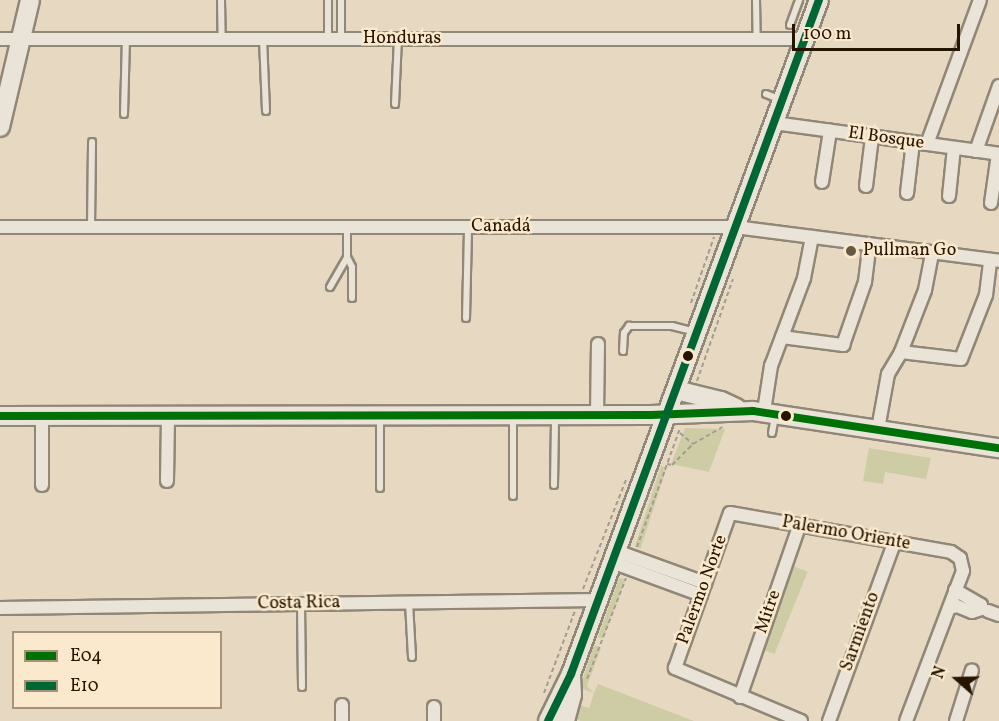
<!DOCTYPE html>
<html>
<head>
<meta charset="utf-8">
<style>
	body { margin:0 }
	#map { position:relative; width:999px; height:721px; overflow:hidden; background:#e7d9c1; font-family:Vollkorn,serif }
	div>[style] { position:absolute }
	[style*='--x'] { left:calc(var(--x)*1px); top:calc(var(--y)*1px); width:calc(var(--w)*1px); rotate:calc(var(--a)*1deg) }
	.green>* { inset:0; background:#cecca4; transform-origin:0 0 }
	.path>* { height:2px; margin-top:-1px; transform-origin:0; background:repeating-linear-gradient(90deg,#a39c91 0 4.5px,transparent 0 7.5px) }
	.roads { filter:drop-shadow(2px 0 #918777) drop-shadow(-2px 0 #918777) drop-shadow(0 2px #918777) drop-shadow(0 -2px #918777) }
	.lane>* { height:6px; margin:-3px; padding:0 3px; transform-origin:3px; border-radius:3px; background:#eae3d7 }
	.street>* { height:12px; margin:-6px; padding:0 6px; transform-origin:6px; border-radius:6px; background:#eae3d7 }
	.secondary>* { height:18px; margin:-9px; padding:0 9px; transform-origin:9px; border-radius:9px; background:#eae3d7 }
	.bus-1>* { height:8px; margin:-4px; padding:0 4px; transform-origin:4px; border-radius:4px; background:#007106 }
	.bus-2>* { height:8px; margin:-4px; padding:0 4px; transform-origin:4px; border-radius:4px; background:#063 }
	.dots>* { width:16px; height:16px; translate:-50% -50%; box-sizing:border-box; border:3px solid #fae9cc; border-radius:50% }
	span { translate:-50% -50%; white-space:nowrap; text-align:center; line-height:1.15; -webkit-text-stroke:5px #fae9cc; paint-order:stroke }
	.street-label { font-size:18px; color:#251400 }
	.poi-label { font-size:18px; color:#251400 }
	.left { translate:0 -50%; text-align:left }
	.legend { position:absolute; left:12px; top:631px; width:210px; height:78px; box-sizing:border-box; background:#fae9cc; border:2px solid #a5947a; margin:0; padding:8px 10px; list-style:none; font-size:18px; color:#251400 }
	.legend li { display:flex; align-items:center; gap:12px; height:30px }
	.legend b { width:30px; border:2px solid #a5947a }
	.north { position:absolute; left:927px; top:649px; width:60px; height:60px; -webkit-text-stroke:4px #fae9cc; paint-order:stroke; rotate:290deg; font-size:16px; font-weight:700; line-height:24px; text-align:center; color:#251400 }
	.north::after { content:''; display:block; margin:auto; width:21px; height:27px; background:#251400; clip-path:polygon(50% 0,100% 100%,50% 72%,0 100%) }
	.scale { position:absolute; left:792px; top:24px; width:168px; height:27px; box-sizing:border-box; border:3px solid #251400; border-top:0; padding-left:8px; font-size:18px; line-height:21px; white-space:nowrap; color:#251400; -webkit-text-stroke:4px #fae9cc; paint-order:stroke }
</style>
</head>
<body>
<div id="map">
	<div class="green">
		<div style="clip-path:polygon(685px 428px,725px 429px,709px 472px,671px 464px)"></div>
		<div style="clip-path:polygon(869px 448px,931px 458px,926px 479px,885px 472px,883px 484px,863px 481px)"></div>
		<div style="left:661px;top:466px;width:6px;height:85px;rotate:18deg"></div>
		<div style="left:791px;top:565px;width:18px;height:89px;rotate:22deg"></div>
		<div style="clip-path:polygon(619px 578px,626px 579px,603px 639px,598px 637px)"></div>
		<div style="clip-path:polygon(594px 645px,601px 648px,587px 686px,594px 693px,598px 684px,694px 721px,581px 721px,573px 718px,579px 705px,589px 708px,594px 693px,583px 689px,581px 684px)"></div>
	</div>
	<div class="path">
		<div style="--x:691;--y:303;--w:70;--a:-70.8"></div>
		<div style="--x:697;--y:381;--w:108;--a:-70.6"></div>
		<div style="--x:680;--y:433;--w:17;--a:40"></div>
		<div style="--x:667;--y:464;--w:5;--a:11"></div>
		<div style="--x:672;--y:465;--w:30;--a:-45"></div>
		<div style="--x:693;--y:444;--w:34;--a:-30"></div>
		<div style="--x:637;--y:547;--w:127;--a:-70.1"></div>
		<div style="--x:583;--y:589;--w:117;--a:-68.5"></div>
		<div style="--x:587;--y:679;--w:108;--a:-68.9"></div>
		<div style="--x:544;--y:693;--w:88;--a:-69.3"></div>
	</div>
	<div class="roads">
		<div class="lane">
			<div style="--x:221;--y:0;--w:39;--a:89"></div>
			<div style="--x:756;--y:0;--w:39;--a:89"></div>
			<div style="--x:790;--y:25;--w:27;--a:-70"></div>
			<div style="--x:263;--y:39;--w:72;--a:87.6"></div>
			<div style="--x:328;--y:39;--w:39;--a:-90"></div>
			<div style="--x:341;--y:39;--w:39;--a:-90"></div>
			<div style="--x:766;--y:94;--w:17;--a:21"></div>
			<div style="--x:395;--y:104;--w:65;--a:-87.4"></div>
			<div style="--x:124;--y:114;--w:75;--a:-88.5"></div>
			<div style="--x:91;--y:227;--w:85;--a:-89.3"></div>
			<div style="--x:347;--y:227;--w:30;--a:90"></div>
			<div style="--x:347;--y:257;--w:11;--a:63"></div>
			<div style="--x:352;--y:267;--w:31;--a:90"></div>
			<div style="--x:330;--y:287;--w:34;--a:-60"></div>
			<div style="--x:466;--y:318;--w:91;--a:-88.7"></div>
			<div style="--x:623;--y:351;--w:18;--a:-87"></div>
			<div style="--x:624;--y:333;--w:9;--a:-54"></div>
			<div style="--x:629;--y:326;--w:43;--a:0"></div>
			<div style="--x:672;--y:326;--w:25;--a:14"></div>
			<div style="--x:513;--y:419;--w:77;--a:90"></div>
			<div style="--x:772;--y:433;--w:17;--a:-80"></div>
			<div style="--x:554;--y:485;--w:66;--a:-89.1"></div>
			<div style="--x:380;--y:488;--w:69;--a:-90"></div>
			<div style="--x:409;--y:603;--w:54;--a:86.8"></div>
			<div style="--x:301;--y:604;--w:83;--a:89.3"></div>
		</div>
		<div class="street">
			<div style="--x:0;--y:39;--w:805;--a:0"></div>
			<div style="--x:774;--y:123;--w:227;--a:7.8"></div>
			<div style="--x:927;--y:144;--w:153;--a:-69.8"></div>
			<div style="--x:976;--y:151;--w:69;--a:-70.5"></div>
			<div style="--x:822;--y:182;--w:52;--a:-81.1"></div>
			<div style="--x:866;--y:186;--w:49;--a:-83"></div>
			<div style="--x:907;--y:193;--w:51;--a:-83.3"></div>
			<div style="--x:949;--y:196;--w:48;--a:-84.1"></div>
			<div style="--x:991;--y:203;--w:49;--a:-81.9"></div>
			<div style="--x:0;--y:227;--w:735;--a:0"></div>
			<div style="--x:735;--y:227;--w:266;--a:7.3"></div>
			<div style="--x:782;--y:337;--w:62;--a:7.5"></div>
			<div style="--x:843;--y:345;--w:67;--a:-70.8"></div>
			<div style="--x:865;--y:282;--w:38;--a:-83"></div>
			<div style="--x:901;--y:352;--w:60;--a:6.7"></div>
			<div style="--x:961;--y:359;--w:69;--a:-68.7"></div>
			<div style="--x:986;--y:295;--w:35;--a:-83"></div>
			<div style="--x:764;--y:411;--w:46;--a:-81.2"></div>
			<div style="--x:771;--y:366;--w:94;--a:-69.4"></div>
			<div style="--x:804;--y:278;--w:42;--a:-79"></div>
			<div style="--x:597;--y:415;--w:71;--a:-89.2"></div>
			<div style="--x:878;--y:429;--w:56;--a:-79.7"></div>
			<div style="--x:888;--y:374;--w:26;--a:-59"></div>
			<div style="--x:901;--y:352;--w:66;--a:-68.8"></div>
			<div style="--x:925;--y:290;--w:38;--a:-79"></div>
			<div style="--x:167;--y:481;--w:65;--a:-89.1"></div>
			<div style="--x:42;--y:485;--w:69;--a:-90"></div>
			<div style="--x:616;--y:551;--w:95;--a:19.8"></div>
			<div style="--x:612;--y:562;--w:95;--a:20.3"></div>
			<div style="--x:0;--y:608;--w:598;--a:-0.77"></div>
			<div style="--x:949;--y:608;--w:8;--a:-14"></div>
			<div style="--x:957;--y:606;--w:16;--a:22"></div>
			<div style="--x:972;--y:612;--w:9;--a:-18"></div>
			<div style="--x:981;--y:609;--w:4;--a:-90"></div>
			<div style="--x:981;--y:605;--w:30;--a:-150"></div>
			<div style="--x:988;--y:611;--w:12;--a:20"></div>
			<div style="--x:740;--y:697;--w:180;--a:-70.9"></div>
			<div style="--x:434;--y:707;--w:14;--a:90"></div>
			<div style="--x:342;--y:721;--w:16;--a:-90"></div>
			<div style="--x:801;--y:721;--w:137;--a:-157.2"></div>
			<div style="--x:675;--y:668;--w:164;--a:-70.5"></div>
			<div style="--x:730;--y:513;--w:224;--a:10"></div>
			<div style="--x:951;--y:552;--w:11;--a:34"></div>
			<div style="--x:960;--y:558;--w:13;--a:77"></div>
			<div style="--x:963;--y:571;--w:160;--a:110.8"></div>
			<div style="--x:829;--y:721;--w:189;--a:-69.9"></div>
			<div style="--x:956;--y:721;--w:53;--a:-72.6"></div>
		</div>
		<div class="secondary">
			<div style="--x:0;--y:127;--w:130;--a:-76.7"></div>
			<div style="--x:676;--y:390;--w:46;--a:13.7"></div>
			<div style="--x:721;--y:401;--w:17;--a:25"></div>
			<div style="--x:0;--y:416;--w:651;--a:-0.09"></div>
			<div style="--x:651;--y:415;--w:102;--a:-2.2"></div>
			<div style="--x:753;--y:411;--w:249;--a:8.6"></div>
			<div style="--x:548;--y:721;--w:52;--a:-63.9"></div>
			<div style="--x:571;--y:674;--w:718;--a:-69.8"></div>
			<div style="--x:565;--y:721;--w:27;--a:-75"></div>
			<div style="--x:572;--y:695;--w:21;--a:-93"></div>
		</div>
	</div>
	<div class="bus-1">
		<div style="--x:0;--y:416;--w:651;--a:-0.09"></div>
		<div style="--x:651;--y:415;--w:102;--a:-2.2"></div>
		<div style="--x:753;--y:411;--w:249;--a:8.6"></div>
	</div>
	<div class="bus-2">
		<div style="--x:548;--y:721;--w:52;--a:-63.9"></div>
		<div style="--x:571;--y:674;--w:718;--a:-69.8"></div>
	</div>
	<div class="dots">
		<div style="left:851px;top:251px;background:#695944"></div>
		<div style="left:688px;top:356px;background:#251400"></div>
		<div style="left:786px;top:416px;background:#251400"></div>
	</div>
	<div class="street-label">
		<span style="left:402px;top:39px">Honduras</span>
		<span style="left:886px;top:139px;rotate:8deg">El Bosque</span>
		<span style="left:501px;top:227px">Canadá</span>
		<span style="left:846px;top:534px;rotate:10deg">Palermo Oriente</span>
		<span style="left:703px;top:590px;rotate:-70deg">Palermo Norte</span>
		<span style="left:299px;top:604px;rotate:-1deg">Costa Rica</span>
		<span style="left:769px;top:612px;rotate:-71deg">Mitre</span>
		<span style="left:861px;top:632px;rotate:-70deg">Sarmiento</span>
	</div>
	<div class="poi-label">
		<span class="left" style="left:863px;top:251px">Pullman Go</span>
	</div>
	<ul class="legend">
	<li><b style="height:8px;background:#007106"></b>E04</li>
	<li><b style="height:8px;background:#063"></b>E10</li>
	</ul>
	<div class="north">N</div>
	<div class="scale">100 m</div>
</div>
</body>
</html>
